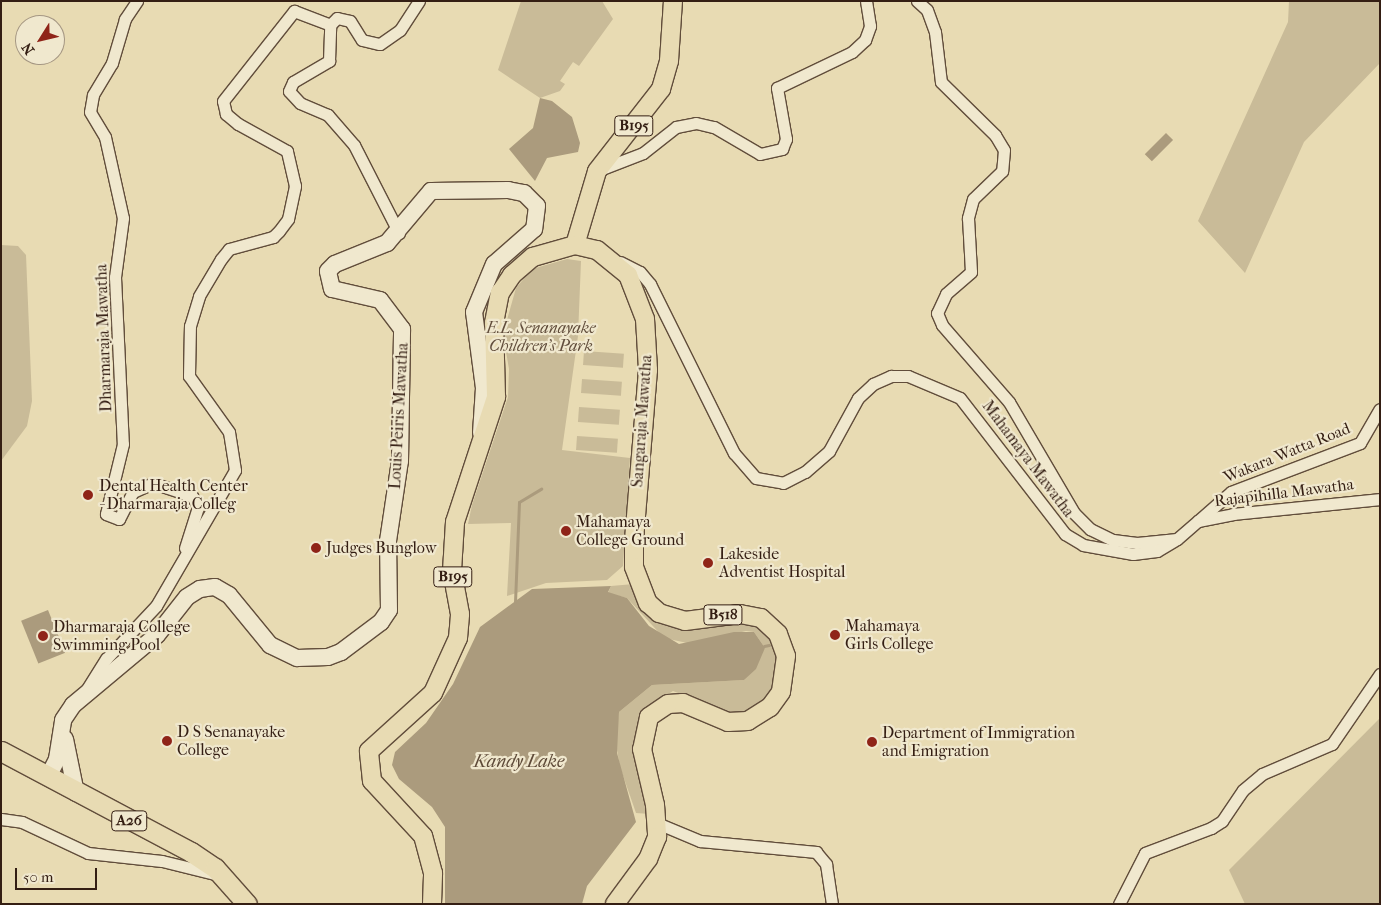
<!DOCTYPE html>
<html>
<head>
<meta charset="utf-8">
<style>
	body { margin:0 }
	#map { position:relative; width:1381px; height:905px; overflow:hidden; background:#e8dbb3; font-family:"IM FELL French Canon",serif }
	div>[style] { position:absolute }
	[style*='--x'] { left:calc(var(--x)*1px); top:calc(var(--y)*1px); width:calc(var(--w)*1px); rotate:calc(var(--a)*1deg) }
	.green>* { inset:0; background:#c9bb98; transform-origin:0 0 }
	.water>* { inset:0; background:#ab9b7d; transform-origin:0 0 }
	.stream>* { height:3px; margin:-1.5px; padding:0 1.5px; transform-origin:1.5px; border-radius:1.5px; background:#ab9b7d }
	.roads { filter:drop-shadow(1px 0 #614d3b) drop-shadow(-1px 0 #614d3b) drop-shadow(0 1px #614d3b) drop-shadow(0 -1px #614d3b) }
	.minor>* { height:11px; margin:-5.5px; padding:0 5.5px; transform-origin:5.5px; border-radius:5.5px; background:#f0e8ce }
	.secondary>* { height:16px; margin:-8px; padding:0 8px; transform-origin:8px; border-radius:8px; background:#f0e8ce }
	.primary>* { height:18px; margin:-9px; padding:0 9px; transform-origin:9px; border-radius:9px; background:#e8dbb3 }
	.trunk>* { height:19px; margin:-9.5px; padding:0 9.5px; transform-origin:9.5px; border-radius:9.5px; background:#e8dbb3 }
	.dots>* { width:14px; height:14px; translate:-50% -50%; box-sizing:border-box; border:2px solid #f0e8ce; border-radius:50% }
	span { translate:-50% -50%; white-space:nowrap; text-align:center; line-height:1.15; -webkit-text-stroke:4.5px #f0e8ce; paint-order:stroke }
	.shield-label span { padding:1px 4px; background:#f0e8ce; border:1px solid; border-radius:4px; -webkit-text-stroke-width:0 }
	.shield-label { font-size:15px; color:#341e13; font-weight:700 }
	.park-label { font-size:16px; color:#614d3b; font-style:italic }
	.street-label { font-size:16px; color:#341e13 }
	.poi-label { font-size:16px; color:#341e13 }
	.left { translate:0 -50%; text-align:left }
	.water-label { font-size:18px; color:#5e4a38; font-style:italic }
	.frame { position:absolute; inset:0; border:2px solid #341e13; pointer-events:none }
	.north { position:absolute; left:15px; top:15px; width:50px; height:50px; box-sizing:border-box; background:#f0e8ce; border:1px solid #a59783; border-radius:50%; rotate:234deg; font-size:14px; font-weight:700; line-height:20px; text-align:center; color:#341e13 }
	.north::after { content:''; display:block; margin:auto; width:18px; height:22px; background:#8f2418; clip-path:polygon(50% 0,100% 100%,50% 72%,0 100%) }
	.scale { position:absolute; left:15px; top:868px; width:82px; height:22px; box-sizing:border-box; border:2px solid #341e13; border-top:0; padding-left:6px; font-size:15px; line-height:18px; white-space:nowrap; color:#341e13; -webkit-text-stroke:4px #f0e8ce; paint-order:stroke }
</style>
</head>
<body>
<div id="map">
	<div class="green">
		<div style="clip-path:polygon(521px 1px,602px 1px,613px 19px,579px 66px,573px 62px,560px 81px,565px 84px,560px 91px,540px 98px,498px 70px)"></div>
		<div style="clip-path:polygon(1289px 1px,1380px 1px,1380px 63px,1304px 142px,1245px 273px,1198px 221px,1288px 22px)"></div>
		<div style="clip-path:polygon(1px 245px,18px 246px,26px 255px,32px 401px,27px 426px,1px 461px)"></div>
		<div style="clip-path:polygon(567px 259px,581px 261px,578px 336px,562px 450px,630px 458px,623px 566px,607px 580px,546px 583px,507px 596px,511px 523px,468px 524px,472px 505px,508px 397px,509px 369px,503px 334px,516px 288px,532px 269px)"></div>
		<div style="left:584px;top:351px;width:40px;height:14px;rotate:4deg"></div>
		<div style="left:582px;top:379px;width:40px;height:14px;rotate:4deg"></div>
		<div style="left:579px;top:407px;width:41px;height:15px;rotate:4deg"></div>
		<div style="left:577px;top:436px;width:41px;height:14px;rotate:4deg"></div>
		<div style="clip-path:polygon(634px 584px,653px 618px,666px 626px,681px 629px,727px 621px,765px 626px,779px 658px,772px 694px,749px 716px,730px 713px,673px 691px,644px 709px,633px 744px,650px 814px,636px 813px,620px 767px,615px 739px,619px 712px,652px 685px,744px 680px,765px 648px,754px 632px,746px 631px,692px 644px,664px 638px,627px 598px,608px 593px,611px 586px)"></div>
		<div style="clip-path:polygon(1380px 718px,1380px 904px,1245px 904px,1229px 870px)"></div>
	</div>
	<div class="water">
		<div style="clip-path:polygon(540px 98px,552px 101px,572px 117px,580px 143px,578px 152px,547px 158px,535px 181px,509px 149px,533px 128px)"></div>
		<div style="left:1166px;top:133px;width:10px;height:30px;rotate:45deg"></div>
		<div style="clip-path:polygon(611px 586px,608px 592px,627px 598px,649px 626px,679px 644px,734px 632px,754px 632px,765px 648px,756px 669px,744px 680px,652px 685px,619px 712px,617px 753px,636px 822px,587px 886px,582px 904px,445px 904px,445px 827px,432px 807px,399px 779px,392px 765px,395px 752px,426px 723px,453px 684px,480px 627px,532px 589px)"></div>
		<div style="left:48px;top:610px;width:46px;height:29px;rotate:68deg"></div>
	</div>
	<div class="stream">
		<div style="--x:515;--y:602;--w:100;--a:-87.7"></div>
		<div style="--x:519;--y:502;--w:26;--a:-31"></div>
		<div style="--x:764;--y:646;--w:5;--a:-11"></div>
	</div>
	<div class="roads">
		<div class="minor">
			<div style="--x:137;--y:1;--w:22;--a:124"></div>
			<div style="--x:125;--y:19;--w:46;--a:106.5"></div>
			<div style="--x:112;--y:63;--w:37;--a:121"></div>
			<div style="--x:93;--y:95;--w:17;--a:100"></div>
			<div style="--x:90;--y:112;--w:29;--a:59"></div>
			<div style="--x:105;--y:137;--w:83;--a:77.5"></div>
			<div style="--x:123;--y:218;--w:60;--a:97.7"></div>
			<div style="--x:115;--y:277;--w:167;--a:87.3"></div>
			<div style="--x:123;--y:444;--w:72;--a:103.7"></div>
			<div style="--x:106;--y:514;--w:14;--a:21"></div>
			<div style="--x:119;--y:519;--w:30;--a:-63"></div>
			<div style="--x:133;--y:492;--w:22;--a:-24"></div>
			<div style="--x:153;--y:483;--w:41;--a:18.4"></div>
			<div style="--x:192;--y:496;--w:13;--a:61"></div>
			<div style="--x:198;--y:507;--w:43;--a:107.6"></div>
			<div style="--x:917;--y:1;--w:13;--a:42"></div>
			<div style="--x:927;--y:10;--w:23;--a:70"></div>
			<div style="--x:935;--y:32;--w:50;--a:83.2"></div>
			<div style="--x:941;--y:82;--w:76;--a:44.5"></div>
			<div style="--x:995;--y:135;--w:17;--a:59"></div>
			<div style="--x:1004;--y:150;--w:21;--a:95"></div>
			<div style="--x:1002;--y:171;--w:40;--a:136"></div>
			<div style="--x:973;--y:199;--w:20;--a:105"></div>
			<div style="--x:968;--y:218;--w:54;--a:86.8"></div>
			<div style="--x:971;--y:272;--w:33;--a:139"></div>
			<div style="--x:946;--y:294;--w:21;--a:115"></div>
			<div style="--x:937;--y:313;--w:13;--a:67"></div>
			<div style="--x:942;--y:325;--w:102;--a:49"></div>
			<div style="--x:1009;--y:402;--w:129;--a:59.6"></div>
			<div style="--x:1074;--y:513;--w:23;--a:45"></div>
			<div style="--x:1090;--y:529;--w:25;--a:26"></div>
			<div style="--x:1113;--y:540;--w:24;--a:7"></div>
			<div style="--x:1137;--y:543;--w:40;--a:-5.7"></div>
			<div style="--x:1177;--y:539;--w:28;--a:-41"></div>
			<div style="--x:1198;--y:521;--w:36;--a:-11"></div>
			<div style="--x:1233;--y:514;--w:148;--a:-5.8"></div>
			<div style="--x:599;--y:170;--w:47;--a:-21.1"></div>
			<div style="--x:643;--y:153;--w:42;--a:-38.2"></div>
			<div style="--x:676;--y:127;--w:20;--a:-11"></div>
			<div style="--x:696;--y:123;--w:18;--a:13"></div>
			<div style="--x:714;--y:127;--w:53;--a:30.4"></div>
			<div style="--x:760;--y:154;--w:23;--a:-13"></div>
			<div style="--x:782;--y:149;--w:11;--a:-68"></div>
			<div style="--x:786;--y:139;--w:52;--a:-100"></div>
			<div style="--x:777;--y:88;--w:83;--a:-25.6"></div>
			<div style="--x:852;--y:52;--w:18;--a:-43"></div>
			<div style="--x:865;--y:40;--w:15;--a:-70"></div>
			<div style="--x:870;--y:26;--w:25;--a:-99"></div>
			<div style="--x:399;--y:233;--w:99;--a:-117.1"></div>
			<div style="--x:354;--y:145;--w:40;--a:-131"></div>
			<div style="--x:328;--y:115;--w:30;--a:-157"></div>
			<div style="--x:300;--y:103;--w:16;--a:-133"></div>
			<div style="--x:289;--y:91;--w:10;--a:-66"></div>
			<div style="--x:293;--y:82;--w:42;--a:-30.3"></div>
			<div style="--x:329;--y:61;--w:36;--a:-88"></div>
			<div style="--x:330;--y:25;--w:10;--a:-45"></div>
			<div style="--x:337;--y:18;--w:13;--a:13"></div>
			<div style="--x:350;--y:21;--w:22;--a:58"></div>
			<div style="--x:362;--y:40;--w:18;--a:13"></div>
			<div style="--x:380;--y:44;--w:24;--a:-35"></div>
			<div style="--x:400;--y:30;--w:35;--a:-57"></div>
			<div style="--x:620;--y:262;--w:22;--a:27"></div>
			<div style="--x:640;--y:272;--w:16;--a:50"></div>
			<div style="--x:650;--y:284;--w:189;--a:63.6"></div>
			<div style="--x:734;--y:453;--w:33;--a:49"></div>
			<div style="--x:756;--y:478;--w:27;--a:10"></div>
			<div style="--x:783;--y:483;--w:25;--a:-27"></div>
			<div style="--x:805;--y:472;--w:32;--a:-41"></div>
			<div style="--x:829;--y:451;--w:60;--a:-61.3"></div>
			<div style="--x:858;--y:398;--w:21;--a:-43"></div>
			<div style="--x:873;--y:384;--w:20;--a:-24"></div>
			<div style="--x:891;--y:376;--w:17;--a:0"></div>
			<div style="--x:908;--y:376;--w:56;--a:22.9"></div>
			<div style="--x:960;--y:398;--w:172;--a:52.3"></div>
			<div style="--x:1065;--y:534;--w:21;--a:31"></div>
			<div style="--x:1083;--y:545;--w:51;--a:10.2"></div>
			<div style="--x:1133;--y:554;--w:24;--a:-7"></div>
			<div style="--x:1157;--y:551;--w:21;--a:-31"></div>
			<div style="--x:1198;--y:521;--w:44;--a:-41.3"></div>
			<div style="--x:1231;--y:492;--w:138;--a:-20.8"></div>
			<div style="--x:1360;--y:443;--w:39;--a:-60"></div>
			<div style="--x:87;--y:689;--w:36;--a:-58"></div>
			<div style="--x:106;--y:659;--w:73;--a:-46.7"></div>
			<div style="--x:156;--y:606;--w:157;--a:-59.8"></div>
			<div style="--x:235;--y:470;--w:38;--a:-99"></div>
			<div style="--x:229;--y:432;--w:69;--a:-125.5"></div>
			<div style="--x:189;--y:376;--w:50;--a:-88.9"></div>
			<div style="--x:190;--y:326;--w:31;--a:-73"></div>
			<div style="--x:199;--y:296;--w:43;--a:-59.3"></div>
			<div style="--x:221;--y:259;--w:13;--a:-51"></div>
			<div style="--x:229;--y:249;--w:46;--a:-15.3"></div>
			<div style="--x:273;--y:237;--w:8;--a:-45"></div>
			<div style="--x:279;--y:231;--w:15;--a:-53"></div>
			<div style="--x:288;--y:219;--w:34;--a:-78"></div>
			<div style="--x:295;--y:186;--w:36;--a:-103"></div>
			<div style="--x:287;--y:151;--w:56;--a:-151.1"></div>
			<div style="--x:238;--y:124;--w:16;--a:-140"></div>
			<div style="--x:226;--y:114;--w:13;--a:-103"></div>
			<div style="--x:223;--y:101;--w:115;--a:-51.7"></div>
			<div style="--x:294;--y:11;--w:39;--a:21"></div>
			<div style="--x:1;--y:819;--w:21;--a:8"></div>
			<div style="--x:22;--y:822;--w:73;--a:25.2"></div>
			<div style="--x:88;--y:853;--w:74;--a:6.2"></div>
			<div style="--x:162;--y:861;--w:55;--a:13.8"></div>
			<div style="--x:657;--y:823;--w:47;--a:22.7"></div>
			<div style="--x:700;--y:841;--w:117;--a:5.4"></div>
			<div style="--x:816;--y:852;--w:16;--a:50"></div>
			<div style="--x:826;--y:864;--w:40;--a:81.5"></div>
			<div style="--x:1119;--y:904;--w:57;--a:-63"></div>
			<div style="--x:1145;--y:853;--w:71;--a:-20.7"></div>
			<div style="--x:1211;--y:828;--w:13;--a:-32"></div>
			<div style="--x:1222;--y:821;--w:37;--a:-56"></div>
			<div style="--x:1243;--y:790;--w:25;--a:-40"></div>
			<div style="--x:1262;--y:774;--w:76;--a:-23.2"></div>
			<div style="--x:1332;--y:744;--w:85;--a:-55.6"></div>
		</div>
		<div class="secondary">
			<div style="--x:65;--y:739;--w:55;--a:78.5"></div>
			<div style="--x:48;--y:777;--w:20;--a:-63"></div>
			<div style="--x:57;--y:759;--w:39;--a:-81"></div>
			<div style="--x:63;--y:720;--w:18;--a:-56"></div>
			<div style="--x:73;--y:705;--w:109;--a:-39.8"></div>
			<div style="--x:157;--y:635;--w:48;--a:-51.7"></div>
			<div style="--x:187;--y:597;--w:15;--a:-32"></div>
			<div style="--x:200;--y:589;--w:15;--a:-8"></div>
			<div style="--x:215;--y:587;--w:16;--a:30"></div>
			<div style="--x:229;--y:595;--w:65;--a:50.6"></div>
			<div style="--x:270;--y:645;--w:30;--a:26"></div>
			<div style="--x:297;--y:658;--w:31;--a:-2"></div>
			<div style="--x:328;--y:657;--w:14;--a:-21"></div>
			<div style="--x:341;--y:652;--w:50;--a:-36.9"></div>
			<div style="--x:381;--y:622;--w:14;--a:-56"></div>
			<div style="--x:389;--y:610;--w:69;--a:-90.8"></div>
			<div style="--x:388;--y:541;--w:81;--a:-81.5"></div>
			<div style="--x:400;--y:461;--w:132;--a:-89.1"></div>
			<div style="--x:402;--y:329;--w:36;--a:-127"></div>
			<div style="--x:380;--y:300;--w:49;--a:-167.1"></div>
			<div style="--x:332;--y:289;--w:18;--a:-103"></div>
			<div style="--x:328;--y:271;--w:10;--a:-45"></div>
			<div style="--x:335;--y:264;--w:56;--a:-22"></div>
			<div style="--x:387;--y:243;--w:68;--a:-49.8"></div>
			<div style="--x:431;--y:191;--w:77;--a:-0.7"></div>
			<div style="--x:508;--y:190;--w:16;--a:11"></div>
			<div style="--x:524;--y:193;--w:18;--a:45"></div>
			<div style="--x:537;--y:206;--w:23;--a:97"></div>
			<div style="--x:534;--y:229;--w:53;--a:138.8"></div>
			<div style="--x:494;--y:264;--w:52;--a:112.6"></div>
			<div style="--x:474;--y:312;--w:77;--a:82.5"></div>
			<div style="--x:484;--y:388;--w:45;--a:93.8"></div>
		</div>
		<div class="primary">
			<div style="--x:575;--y:245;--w:77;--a:-73.4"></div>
			<div style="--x:597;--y:171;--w:104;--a:-52"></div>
			<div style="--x:661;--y:89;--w:29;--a:-74"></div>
			<div style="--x:669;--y:61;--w:60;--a:-86.2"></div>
			<div style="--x:432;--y:904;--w:31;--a:-88"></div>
			<div style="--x:433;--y:873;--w:38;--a:-105"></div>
			<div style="--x:423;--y:836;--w:75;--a:-132.8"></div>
			<div style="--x:372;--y:781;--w:30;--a:-96"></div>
			<div style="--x:369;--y:751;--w:86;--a:-42.2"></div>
			<div style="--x:433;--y:693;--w:60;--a:-65.6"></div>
			<div style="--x:458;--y:638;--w:24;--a:-85"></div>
			<div style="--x:460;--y:614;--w:44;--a:-100.5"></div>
			<div style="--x:452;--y:571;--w:49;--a:-86.5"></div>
			<div style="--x:455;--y:522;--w:132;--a:-71.8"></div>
			<div style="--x:496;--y:397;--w:74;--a:-91.5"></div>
			<div style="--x:494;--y:323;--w:31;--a:-79"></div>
			<div style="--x:500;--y:293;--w:22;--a:-56"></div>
			<div style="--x:512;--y:275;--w:28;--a:-41"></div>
			<div style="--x:533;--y:257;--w:44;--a:-15.9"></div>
			<div style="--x:575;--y:245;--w:23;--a:13"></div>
			<div style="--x:597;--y:250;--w:40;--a:39"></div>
			<div style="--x:628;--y:275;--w:47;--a:68.9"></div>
			<div style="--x:645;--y:319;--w:51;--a:86.6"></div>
			<div style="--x:648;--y:370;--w:173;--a:94.7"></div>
			<div style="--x:634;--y:542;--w:25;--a:90"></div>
			<div style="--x:634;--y:567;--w:39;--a:69"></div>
			<div style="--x:648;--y:603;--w:15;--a:42"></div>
			<div style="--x:659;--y:613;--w:27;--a:17"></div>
			<div style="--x:685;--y:621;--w:55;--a:-7.3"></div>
			<div style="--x:740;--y:614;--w:21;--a:11"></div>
			<div style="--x:761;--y:618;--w:23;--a:43"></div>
			<div style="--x:778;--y:634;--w:23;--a:70"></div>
			<div style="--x:786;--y:656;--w:36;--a:98"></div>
			<div style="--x:781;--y:692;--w:19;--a:126"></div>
			<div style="--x:770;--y:707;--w:26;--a:148"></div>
			<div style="--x:748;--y:721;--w:20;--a:177"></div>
			<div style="--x:728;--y:722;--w:49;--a:-157.1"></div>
			<div style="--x:683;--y:703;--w:15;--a:176"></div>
			<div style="--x:668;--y:704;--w:23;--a:146"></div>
			<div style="--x:649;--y:717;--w:33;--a:102"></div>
			<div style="--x:642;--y:749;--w:57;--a:76.9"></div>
			<div style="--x:655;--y:805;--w:32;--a:86"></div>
			<div style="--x:657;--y:837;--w:24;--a:112"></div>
			<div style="--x:648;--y:859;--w:56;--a:126.3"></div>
		</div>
		<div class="trunk">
			<div style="--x:1;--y:751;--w:215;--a:28"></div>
			<div style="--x:191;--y:852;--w:29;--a:34"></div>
			<div style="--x:215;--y:868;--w:48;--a:48.4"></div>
		</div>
	</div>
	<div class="dots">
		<div style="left:88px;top:495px;background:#8f2418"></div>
		<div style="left:566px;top:531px;background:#8f2418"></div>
		<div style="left:316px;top:548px;background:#8f2418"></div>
		<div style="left:708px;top:563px;background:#8f2418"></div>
		<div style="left:835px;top:635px;background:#8f2418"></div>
		<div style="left:43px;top:636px;background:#8f2418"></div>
		<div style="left:167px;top:741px;background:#8f2418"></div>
		<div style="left:872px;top:742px;background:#8f2418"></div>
	</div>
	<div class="shield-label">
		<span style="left:634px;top:126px">B195</span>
		<span style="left:453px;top:577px">B195</span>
		<span style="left:723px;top:615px">B518</span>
		<span style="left:129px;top:821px">A26</span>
	</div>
	<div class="park-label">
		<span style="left:541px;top:337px">E.L. Senanayake<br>Children's Park</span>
	</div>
	<div class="street-label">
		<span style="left:104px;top:338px;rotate:-92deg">Dharmaraja Mawatha</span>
		<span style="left:399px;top:416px;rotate:-87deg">Louis Peiris Mawatha</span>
		<span style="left:642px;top:421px;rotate:-86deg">Sangaraja Mawatha</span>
		<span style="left:1287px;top:453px;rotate:-22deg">Wakara Watta Road</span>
		<span style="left:1028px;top:459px;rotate:53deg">Mahamaya Mawatha</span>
		<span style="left:1284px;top:493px;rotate:-7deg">Rajapihilla Mawatha</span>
	</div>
	<div class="poi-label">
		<span class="left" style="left:99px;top:495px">Dental Health Center<br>- Dharmaraja Colleg</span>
		<span class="left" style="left:576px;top:531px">Mahamaya<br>College Ground</span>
		<span class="left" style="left:326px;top:548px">Judges Bunglow</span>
		<span class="left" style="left:719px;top:563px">Lakeside<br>Adventist Hospital</span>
		<span class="left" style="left:845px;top:635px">Mahamaya<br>Girls College</span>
		<span class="left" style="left:53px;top:636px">Dharmaraja College<br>Swimming Pool</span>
		<span class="left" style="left:177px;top:741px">D S Senanayake<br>College</span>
		<span class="left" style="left:882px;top:742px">Department of Immigration<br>and Emigration</span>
	</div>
	<div class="water-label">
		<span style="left:519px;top:762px">Kandy Lake</span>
	</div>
	<div class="frame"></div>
	<div class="north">N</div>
	<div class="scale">50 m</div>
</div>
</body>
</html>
